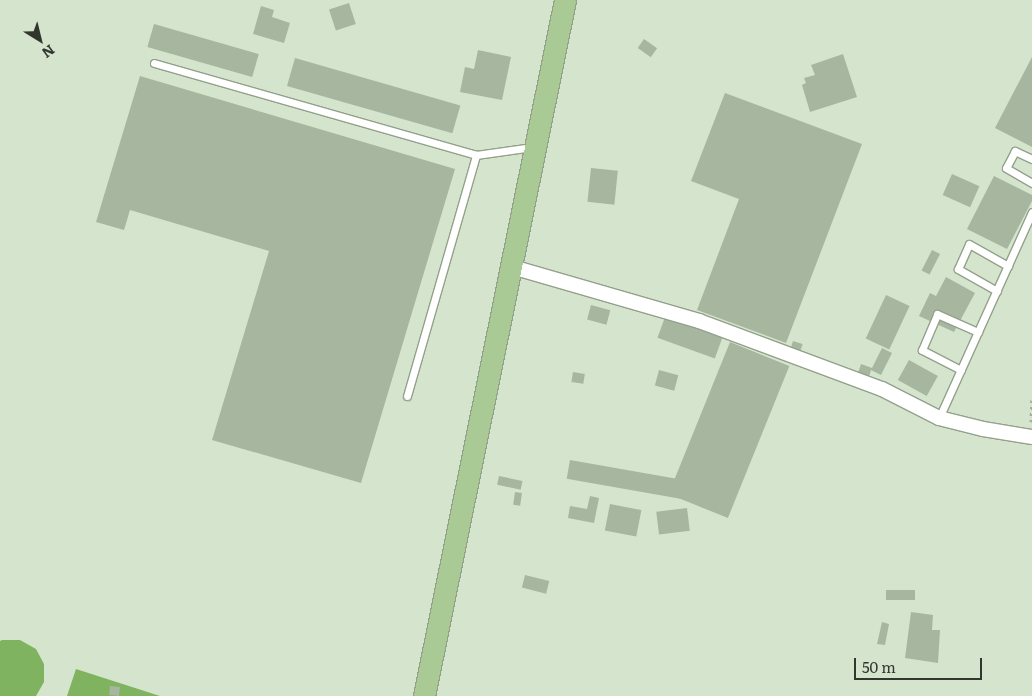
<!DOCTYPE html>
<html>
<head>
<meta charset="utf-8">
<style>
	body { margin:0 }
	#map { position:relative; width:1032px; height:696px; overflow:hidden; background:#d5e4cd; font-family:Literata,serif }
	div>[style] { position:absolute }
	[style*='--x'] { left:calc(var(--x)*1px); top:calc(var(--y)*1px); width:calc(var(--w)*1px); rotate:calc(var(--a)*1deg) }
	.water>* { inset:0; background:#7fb360 }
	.building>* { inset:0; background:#a7b69f; transform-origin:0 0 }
	.path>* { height:3px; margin-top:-1.5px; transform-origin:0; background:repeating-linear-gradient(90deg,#a2ae9b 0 2.5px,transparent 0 6.5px) }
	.roads { filter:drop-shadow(1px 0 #93a18b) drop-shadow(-1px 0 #93a18b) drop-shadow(0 1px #93a18b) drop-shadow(0 -1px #93a18b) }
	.service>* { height:7px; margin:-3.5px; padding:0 3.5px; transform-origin:3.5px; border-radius:3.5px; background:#fff }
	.minor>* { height:14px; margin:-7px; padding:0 7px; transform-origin:7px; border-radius:7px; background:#fff }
	.primary>* { height:21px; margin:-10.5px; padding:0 10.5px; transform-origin:10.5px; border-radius:10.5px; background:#aaca95 }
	span { translate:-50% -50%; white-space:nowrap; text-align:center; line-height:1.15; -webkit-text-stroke:4px #d5e4cd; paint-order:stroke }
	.north { position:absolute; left:15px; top:15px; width:50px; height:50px; -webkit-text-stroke:4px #d5e4cd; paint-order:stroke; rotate:144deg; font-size:14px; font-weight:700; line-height:20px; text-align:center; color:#31372e }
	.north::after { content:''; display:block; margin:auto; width:18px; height:22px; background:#31372e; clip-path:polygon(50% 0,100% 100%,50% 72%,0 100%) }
	.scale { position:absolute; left:854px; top:658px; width:128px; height:22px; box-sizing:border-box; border:2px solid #31372e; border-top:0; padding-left:6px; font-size:15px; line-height:18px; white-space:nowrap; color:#31372e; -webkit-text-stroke:4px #d5e4cd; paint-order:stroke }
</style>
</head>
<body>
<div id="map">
	<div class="water">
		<div style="clip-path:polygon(2px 640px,20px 640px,36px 649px,44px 664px,44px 682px,36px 696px,0 696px,0 641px)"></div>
		<div style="clip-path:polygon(76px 669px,160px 696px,67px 696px)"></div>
	</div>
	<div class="building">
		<div style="left:349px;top:3px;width:22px;height:21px;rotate:72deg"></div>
		<div style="clip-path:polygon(261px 6px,274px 10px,272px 17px,290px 23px,284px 43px,253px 34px)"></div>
		<div style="left:154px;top:24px;width:109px;height:24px;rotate:16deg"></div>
		<div style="left:644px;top:39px;width:16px;height:11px;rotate:35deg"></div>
		<div style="clip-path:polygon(478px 50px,511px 57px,502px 100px,460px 92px,465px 67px,474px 69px)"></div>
		<div style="clip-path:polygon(843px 54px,857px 97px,810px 112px,802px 85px,806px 83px,804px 78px,815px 75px,811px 65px)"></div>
		<div style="clip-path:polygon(1032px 57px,1032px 147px,995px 128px)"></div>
		<div style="left:295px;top:58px;width:172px;height:29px;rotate:16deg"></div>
		<div style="clip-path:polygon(140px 76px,455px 169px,361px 483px,212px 440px,269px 251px,130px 210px,124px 230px,96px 222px)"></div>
		<div style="clip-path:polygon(725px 93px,862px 144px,786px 343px,697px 310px,739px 199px,691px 181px)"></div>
		<div style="left:591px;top:168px;width:27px;height:34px;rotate:6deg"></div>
		<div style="left:952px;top:174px;width:30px;height:23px;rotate:24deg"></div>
		<div style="clip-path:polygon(994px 176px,1032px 195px,1032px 201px,1007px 249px,967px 229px)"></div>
		<div style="left:932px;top:250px;width:9px;height:23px;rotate:27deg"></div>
		<div style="clip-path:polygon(946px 277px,975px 293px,954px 332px,919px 316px,930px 293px,936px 296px)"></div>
		<div style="left:886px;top:295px;width:26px;height:48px;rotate:25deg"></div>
		<div style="left:591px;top:305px;width:20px;height:15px;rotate:15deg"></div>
		<div style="left:665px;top:317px;width:61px;height:22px;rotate:20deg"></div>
		<div style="left:793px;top:341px;width:10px;height:16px;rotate:17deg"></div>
		<div style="left:730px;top:342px;width:64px;height:164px;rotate:22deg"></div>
		<div style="clip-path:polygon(882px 348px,892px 353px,881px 375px,871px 370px,869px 377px,858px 373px,861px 364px,872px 368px)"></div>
		<div style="left:909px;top:360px;width:33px;height:23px;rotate:29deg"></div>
		<div style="left:659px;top:370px;width:20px;height:16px;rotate:15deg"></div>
		<div style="left:573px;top:372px;width:12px;height:10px;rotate:9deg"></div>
		<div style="left:570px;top:460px;width:127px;height:19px;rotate:10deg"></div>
		<div style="left:499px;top:476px;width:24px;height:9px;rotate:12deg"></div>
		<div style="left:515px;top:492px;width:7px;height:13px;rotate:8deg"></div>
		<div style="clip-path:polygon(590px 496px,599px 498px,594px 523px,568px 518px,570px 506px,587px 509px)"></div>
		<div style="left:610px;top:504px;width:32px;height:27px;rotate:11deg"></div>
		<div style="left:687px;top:508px;width:23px;height:31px;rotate:83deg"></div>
		<div style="left:525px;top:575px;width:25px;height:13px;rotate:14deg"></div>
		<div style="left:915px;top:590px;width:10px;height:29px;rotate:90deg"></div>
		<div style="clip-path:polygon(911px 612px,933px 615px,932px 630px,940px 630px,938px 663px,905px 658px)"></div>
		<div style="clip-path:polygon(882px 622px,889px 624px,885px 645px,877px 644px)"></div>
		<div style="left:110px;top:686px;width:10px;height:9px;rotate:6deg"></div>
	</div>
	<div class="path">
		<div style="--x:1031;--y:422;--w:24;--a:-88"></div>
	</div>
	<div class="roads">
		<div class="service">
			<div style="--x:154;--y:63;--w:335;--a:15.9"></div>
			<div style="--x:476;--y:155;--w:57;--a:-8.1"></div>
			<div style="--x:1032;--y:159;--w:19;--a:-155"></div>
			<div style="--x:1015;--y:151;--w:19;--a:118"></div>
			<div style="--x:1006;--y:168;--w:30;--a:30"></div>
			<div style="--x:997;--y:291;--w:45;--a:-150.6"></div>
			<div style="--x:958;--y:269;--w:27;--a:-66"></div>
			<div style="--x:969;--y:244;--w:45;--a:29.4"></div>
			<div style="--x:961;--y:370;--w:44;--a:-152.9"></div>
			<div style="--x:922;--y:350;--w:39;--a:-67"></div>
			<div style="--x:937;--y:314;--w:45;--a:23.7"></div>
			<div style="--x:407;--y:396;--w:251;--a:-74"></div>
			<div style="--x:939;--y:418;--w:226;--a:-65.7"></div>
		</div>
		<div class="minor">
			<div style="--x:512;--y:267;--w:195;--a:16.1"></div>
			<div style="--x:699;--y:321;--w:195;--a:20.4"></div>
			<div style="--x:882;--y:389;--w:64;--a:27"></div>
			<div style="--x:939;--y:418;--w:45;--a:14"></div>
			<div style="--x:983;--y:429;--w:50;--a:9.3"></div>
		</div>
		<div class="primary">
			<div style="--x:424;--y:696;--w:710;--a:-78.55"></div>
		</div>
	</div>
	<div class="north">N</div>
	<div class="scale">50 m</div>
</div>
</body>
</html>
